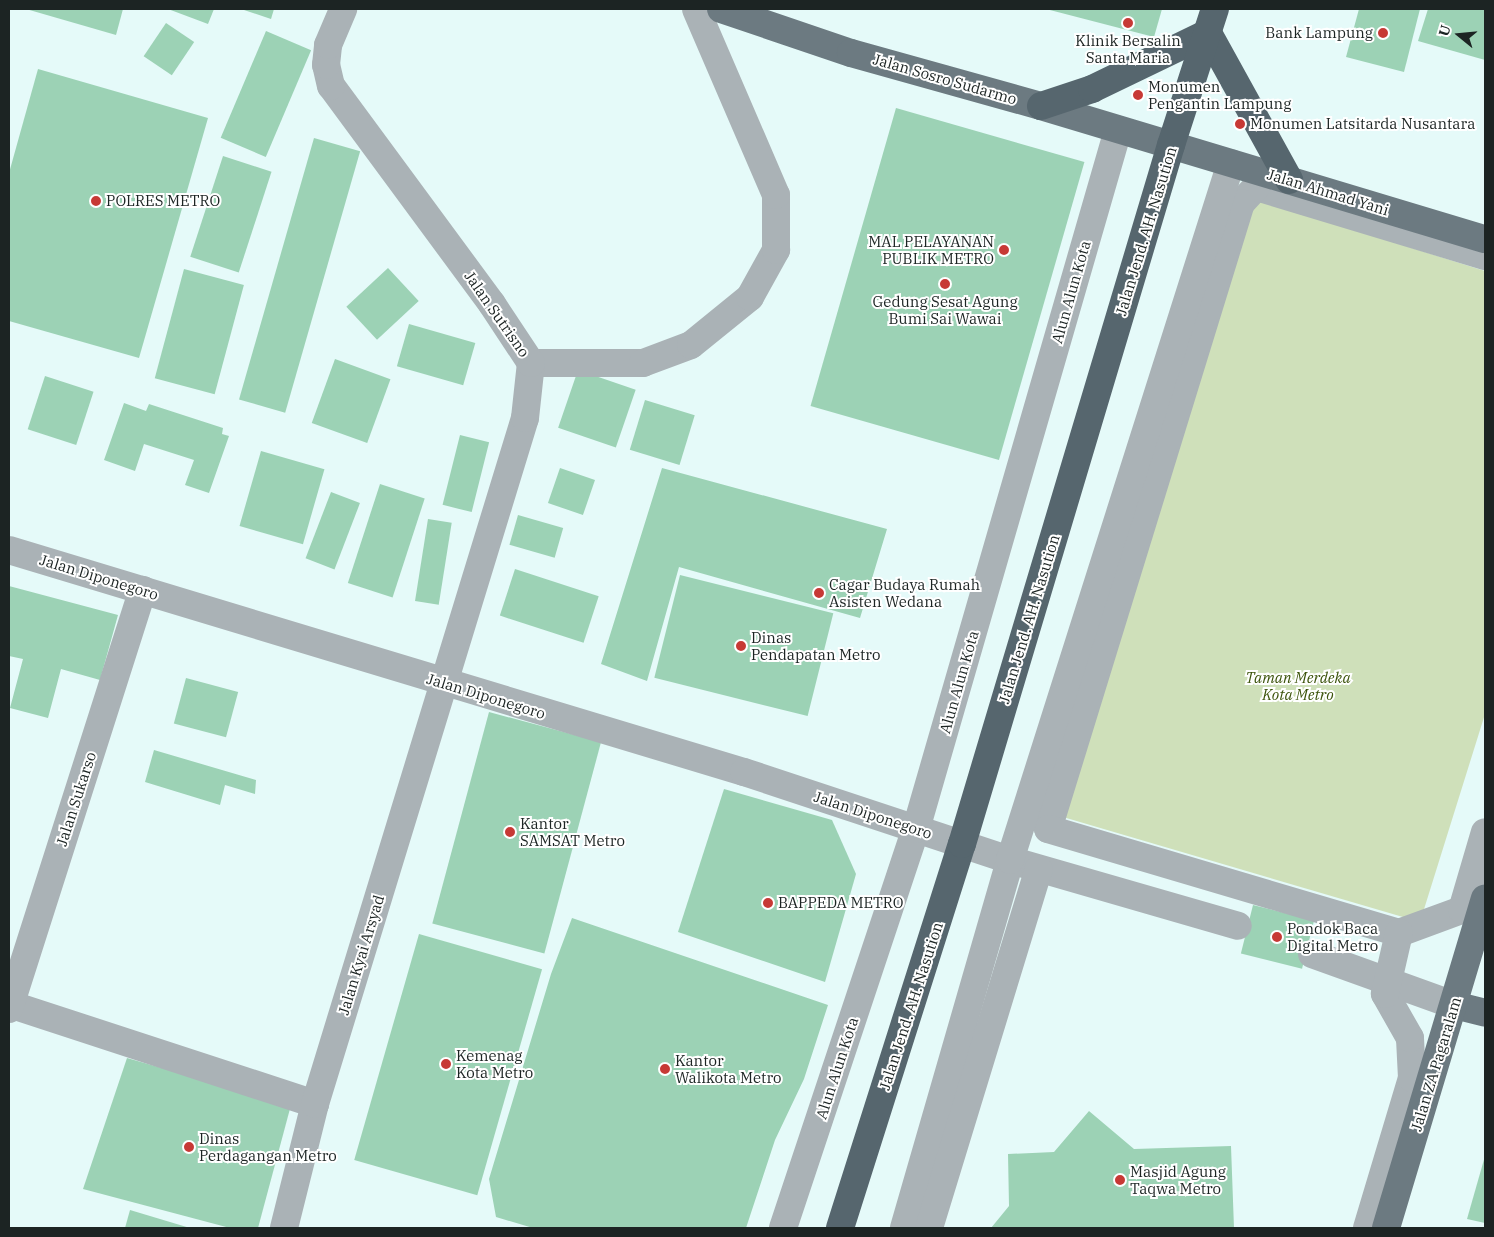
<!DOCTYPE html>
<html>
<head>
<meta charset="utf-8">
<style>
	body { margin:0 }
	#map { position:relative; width:1494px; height:1237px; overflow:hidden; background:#e5faf9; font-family:"IBM Plex Serif",serif }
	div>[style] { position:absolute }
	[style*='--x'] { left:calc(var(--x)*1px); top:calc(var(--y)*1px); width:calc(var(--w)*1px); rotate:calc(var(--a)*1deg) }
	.green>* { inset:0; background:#cfe0ba }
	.building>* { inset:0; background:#9cd2b5; transform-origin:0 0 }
	.minor>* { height:28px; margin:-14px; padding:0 14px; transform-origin:14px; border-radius:14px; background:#aab2b6 }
	.major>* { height:28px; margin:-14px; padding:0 14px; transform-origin:14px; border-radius:14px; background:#6c7a81 }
	.highway>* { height:28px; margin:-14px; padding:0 14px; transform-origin:14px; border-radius:14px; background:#56666e }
	.dots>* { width:14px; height:14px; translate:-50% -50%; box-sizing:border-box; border:2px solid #fff; border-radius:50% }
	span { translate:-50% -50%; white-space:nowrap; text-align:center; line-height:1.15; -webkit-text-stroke:4px #fff; paint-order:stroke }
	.poi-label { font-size:15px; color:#1c2423 }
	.right { translate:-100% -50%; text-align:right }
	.left { translate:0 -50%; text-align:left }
	.street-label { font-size:15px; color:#1c2423 }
	.park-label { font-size:15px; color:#3b530a; font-style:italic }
	.frame { position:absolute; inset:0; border:10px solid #1c2423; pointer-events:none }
	.north { position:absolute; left:1434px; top:10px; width:50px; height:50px; -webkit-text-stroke:4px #fff; paint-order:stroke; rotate:287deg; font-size:14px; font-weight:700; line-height:20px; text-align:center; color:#1c2423 }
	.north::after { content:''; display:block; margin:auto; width:18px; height:22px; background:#1c2423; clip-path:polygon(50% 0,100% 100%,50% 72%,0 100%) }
</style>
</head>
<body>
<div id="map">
	<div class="green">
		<div style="clip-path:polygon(1253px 198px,1485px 271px,1485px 714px,1420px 922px,1063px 817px)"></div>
	</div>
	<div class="building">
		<div style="clip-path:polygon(26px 9px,123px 9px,116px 35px)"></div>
		<div style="clip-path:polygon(168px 9px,214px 9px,208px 24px)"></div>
		<div style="clip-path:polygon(241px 9px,274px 9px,271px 19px)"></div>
		<div style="clip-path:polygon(1046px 9px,1162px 9px,1154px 37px)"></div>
		<div style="clip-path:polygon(1359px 9px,1420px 9px,1404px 72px,1346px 57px)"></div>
		<div style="clip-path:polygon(1428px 9px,1485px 9px,1485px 60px,1418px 41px)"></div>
		<div style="left:166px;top:23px;width:34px;height:40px;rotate:34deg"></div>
		<div style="left:266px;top:31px;width:49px;height:116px;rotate:23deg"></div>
		<div style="clip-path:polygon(38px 69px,208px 118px,139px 358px,9px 321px,9px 173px)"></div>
		<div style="left:896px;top:108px;width:196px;height:310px;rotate:16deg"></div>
		<div style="left:314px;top:138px;width:48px;height:272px;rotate:16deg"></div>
		<div style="left:223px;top:156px;width:51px;height:106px;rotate:18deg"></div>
		<div style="left:388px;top:268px;width:45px;height:57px;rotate:47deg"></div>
		<div style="left:184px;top:269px;width:62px;height:113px;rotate:15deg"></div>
		<div style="left:409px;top:324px;width:69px;height:44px;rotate:16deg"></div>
		<div style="left:335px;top:359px;width:59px;height:68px;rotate:20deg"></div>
		<div style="left:578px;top:370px;width:61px;height:61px;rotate:19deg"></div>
		<div style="left:45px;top:376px;width:51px;height:56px;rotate:18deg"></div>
		<div style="left:645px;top:400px;width:52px;height:52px;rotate:17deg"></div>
		<div style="clip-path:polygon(124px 403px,146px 411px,149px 404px,223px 428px,222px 434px,229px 436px,209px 493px,185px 485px,194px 460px,144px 444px,135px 471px,104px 460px)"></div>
		<div style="left:460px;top:435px;width:30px;height:72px;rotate:14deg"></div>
		<div style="left:261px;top:451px;width:66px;height:78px;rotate:16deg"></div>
		<div style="left:560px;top:468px;width:37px;height:37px;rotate:19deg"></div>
		<div style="clip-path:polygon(662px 468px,887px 529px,860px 618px,679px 567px,647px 681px,601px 664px)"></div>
		<div style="left:380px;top:484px;width:47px;height:104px;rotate:18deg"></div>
		<div style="left:331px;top:492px;width:31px;height:71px;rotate:21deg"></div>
		<div style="left:518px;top:515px;width:47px;height:31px;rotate:16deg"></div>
		<div style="left:428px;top:519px;width:24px;height:83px;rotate:9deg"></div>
		<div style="left:515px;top:569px;width:88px;height:49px;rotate:18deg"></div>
		<div style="left:680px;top:575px;width:158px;height:106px;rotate:14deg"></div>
		<div style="clip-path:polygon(9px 586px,118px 615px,100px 680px,61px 669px,48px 718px,10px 708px,23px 659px,9px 656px)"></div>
		<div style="left:186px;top:678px;width:54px;height:47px;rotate:15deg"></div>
		<div style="left:489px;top:712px;width:116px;height:219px;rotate:15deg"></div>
		<div style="clip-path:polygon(154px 750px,256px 780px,255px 794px,225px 785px,220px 805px,145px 782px)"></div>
		<div style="clip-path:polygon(724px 789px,832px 820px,856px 874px,825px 982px,678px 932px)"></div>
		<div style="left:1253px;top:905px;width:63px;height:50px;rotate:14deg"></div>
		<div style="clip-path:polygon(572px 918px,828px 1005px,804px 1079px,775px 1140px,746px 1228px,533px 1228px,496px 1217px,489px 1179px,551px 974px)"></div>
		<div style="left:419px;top:934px;width:128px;height:235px;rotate:16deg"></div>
		<div style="clip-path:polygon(127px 1058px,291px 1105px,258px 1228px,230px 1228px,83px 1189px)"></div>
		<div style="clip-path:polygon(1089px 1111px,1134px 1149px,1231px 1146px,1234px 1228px,991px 1228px,1009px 1206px,1008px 1154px,1054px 1152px)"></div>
		<div style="clip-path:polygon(1485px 1156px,1485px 1223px,1467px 1219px)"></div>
		<div style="clip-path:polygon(130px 1210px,190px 1228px,125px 1228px)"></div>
	</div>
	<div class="minor">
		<div style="--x:1485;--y:256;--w:239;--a:-163.2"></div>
		<div style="--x:1256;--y:187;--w:22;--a:133"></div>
		<div style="--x:1241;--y:203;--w:655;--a:107.13"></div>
		<div style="--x:1048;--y:829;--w:366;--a:16.5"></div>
		<div style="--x:1399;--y:933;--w:67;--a:-20.1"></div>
		<div style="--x:1462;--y:910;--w:81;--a:-73.6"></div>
		<div style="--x:531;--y:363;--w:112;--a:0"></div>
		<div style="--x:643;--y:363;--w:51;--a:-20.6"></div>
		<div style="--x:691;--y:345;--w:76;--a:-39.1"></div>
		<div style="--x:750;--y:297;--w:54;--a:-61"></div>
		<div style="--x:776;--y:250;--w:55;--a:-90"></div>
		<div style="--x:776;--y:195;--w:202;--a:-113.3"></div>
		<div style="--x:9;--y:550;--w:768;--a:16.81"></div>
		<div style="--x:744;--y:772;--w:280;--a:18.3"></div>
		<div style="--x:1010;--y:860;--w:237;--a:16.1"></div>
		<div style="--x:1312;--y:954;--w:151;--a:19.8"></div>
		<div style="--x:9;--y:1004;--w:322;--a:18.1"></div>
		<div style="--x:9;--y:1009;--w:440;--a:-72.3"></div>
		<div style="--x:284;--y:1228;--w:128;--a:-76"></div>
		<div style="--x:315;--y:1104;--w:717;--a:-72.98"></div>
		<div style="--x:525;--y:418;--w:55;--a:-83.8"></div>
		<div style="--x:531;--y:363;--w:71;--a:-123.5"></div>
		<div style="--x:492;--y:304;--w:271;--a:-126.4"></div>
		<div style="--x:331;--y:86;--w:22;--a:-103"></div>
		<div style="--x:326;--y:65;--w:20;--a:-84"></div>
		<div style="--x:328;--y:45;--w:39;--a:-67"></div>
		<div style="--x:783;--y:1228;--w:421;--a:-71.6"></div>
		<div style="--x:916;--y:829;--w:728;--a:-73.88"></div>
		<div style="--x:904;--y:1228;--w:383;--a:-73.9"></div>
		<div style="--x:1010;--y:860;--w:731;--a:-72.41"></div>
		<div style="--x:929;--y:1228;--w:375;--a:-73"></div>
		<div style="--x:1367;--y:1228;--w:157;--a:-73.3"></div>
		<div style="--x:1412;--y:1078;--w:40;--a:-92.9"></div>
		<div style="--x:1410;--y:1038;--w:51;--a:-119.6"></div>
		<div style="--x:1385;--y:994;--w:63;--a:-77.1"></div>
	</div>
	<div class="major">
		<div style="--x:721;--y:9;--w:137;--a:18.7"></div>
		<div style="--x:851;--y:53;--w:197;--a:15.6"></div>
		<div style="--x:1041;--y:106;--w:463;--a:16.7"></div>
		<div style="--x:1454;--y:1005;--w:32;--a:14"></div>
		<div style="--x:1386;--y:1228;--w:344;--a:-73.3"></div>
	</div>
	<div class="highway">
		<div style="--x:1041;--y:106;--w:54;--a:-18.4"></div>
		<div style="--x:1092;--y:89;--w:129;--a:-25.8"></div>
		<div style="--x:1208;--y:33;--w:168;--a:61.1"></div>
		<div style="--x:840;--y:1228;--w:403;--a:-72.4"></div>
		<div style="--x:962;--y:844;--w:730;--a:-73.35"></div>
		<div style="--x:1171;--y:145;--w:143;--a:-72.1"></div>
	</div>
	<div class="dots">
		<div style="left:1128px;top:23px;background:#c73935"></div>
		<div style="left:1383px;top:33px;background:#c73935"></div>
		<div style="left:1138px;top:95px;background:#c73935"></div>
		<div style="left:1240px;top:124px;background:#c73935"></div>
		<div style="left:96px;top:201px;background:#c73935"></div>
		<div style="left:1004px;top:250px;background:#c73935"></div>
		<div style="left:945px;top:284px;background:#c73935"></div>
		<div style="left:819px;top:593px;background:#c73935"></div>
		<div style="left:741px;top:646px;background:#c73935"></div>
		<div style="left:510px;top:832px;background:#c73935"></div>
		<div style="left:768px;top:903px;background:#c73935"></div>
		<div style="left:1277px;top:937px;background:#c73935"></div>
		<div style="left:446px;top:1064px;background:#c73935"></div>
		<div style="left:665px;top:1069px;background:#c73935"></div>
		<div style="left:189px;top:1147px;background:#c73935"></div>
		<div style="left:1120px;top:1180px;background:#c73935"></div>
	</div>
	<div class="poi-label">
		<span class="right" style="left:1373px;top:33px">Bank Lampung</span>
		<span style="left:1128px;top:49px">Klinik Bersalin<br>Santa Maria</span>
		<span class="left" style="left:1148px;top:95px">Monumen<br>Pengantin Lampung</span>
		<span class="left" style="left:1250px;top:124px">Monumen Latsitarda Nusantara</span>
		<span class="left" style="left:106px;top:201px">POLRES METRO</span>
		<span class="right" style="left:994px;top:250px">MAL PELAYANAN<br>PUBLIK METRO</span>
		<span style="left:945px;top:310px">Gedung Sesat Agung<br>Bumi Sai Wawai</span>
		<span class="left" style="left:829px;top:593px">Cagar Budaya Rumah<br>Asisten Wedana</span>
		<span class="left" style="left:751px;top:646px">Dinas<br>Pendapatan Metro</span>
		<span class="left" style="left:520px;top:832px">Kantor<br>SAMSAT Metro</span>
		<span class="left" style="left:778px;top:903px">BAPPEDA METRO</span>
		<span class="left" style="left:1287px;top:937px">Pondok Baca<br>Digital Metro</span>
		<span class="left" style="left:456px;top:1064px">Kemenag<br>Kota Metro</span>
		<span class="left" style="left:675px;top:1069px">Kantor<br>Walikota Metro</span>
		<span class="left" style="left:199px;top:1147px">Dinas<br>Perdagangan Metro</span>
		<span class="left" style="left:1130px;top:1180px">Masjid Agung<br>Taqwa Metro</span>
	</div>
	<div class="street-label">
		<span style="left:945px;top:79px;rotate:16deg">Jalan Sosro Sudarmo</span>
		<span style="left:1328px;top:192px;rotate:17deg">Jalan Ahmad Yani</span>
		<span style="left:1146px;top:231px;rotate:-73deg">Jalan Jend. AH. Nasution</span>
		<span style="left:1071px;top:292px;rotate:-74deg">Alun Alun Kota</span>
		<span style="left:497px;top:314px;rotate:55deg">Jalan Sutrisno</span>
		<span style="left:99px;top:577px;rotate:17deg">Jalan Diponegoro</span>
		<span style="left:1029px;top:619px;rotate:-73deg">Jalan Jend. AH. Nasution</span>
		<span style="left:959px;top:682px;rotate:-74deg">Alun Alun Kota</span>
		<span style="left:486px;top:696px;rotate:17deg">Jalan Diponegoro</span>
		<span style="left:76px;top:799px;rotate:-72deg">Jalan Sukarso</span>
		<span style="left:873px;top:815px;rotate:18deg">Jalan Diponegoro</span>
		<span style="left:361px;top:955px;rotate:-73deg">Jalan Kyai Arsyad</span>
		<span style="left:911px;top:1006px;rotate:-72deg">Jalan Jend. AH. Nasution</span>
		<span style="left:1436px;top:1064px;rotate:-73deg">Jalan ZA Pagaralam</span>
		<span style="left:837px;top:1068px;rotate:-72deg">Alun Alun Kota</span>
	</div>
	<div class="park-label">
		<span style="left:1298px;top:686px">Taman Merdeka<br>Kota Metro</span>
	</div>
	<div class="frame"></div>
	<div class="north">U</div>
</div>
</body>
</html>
